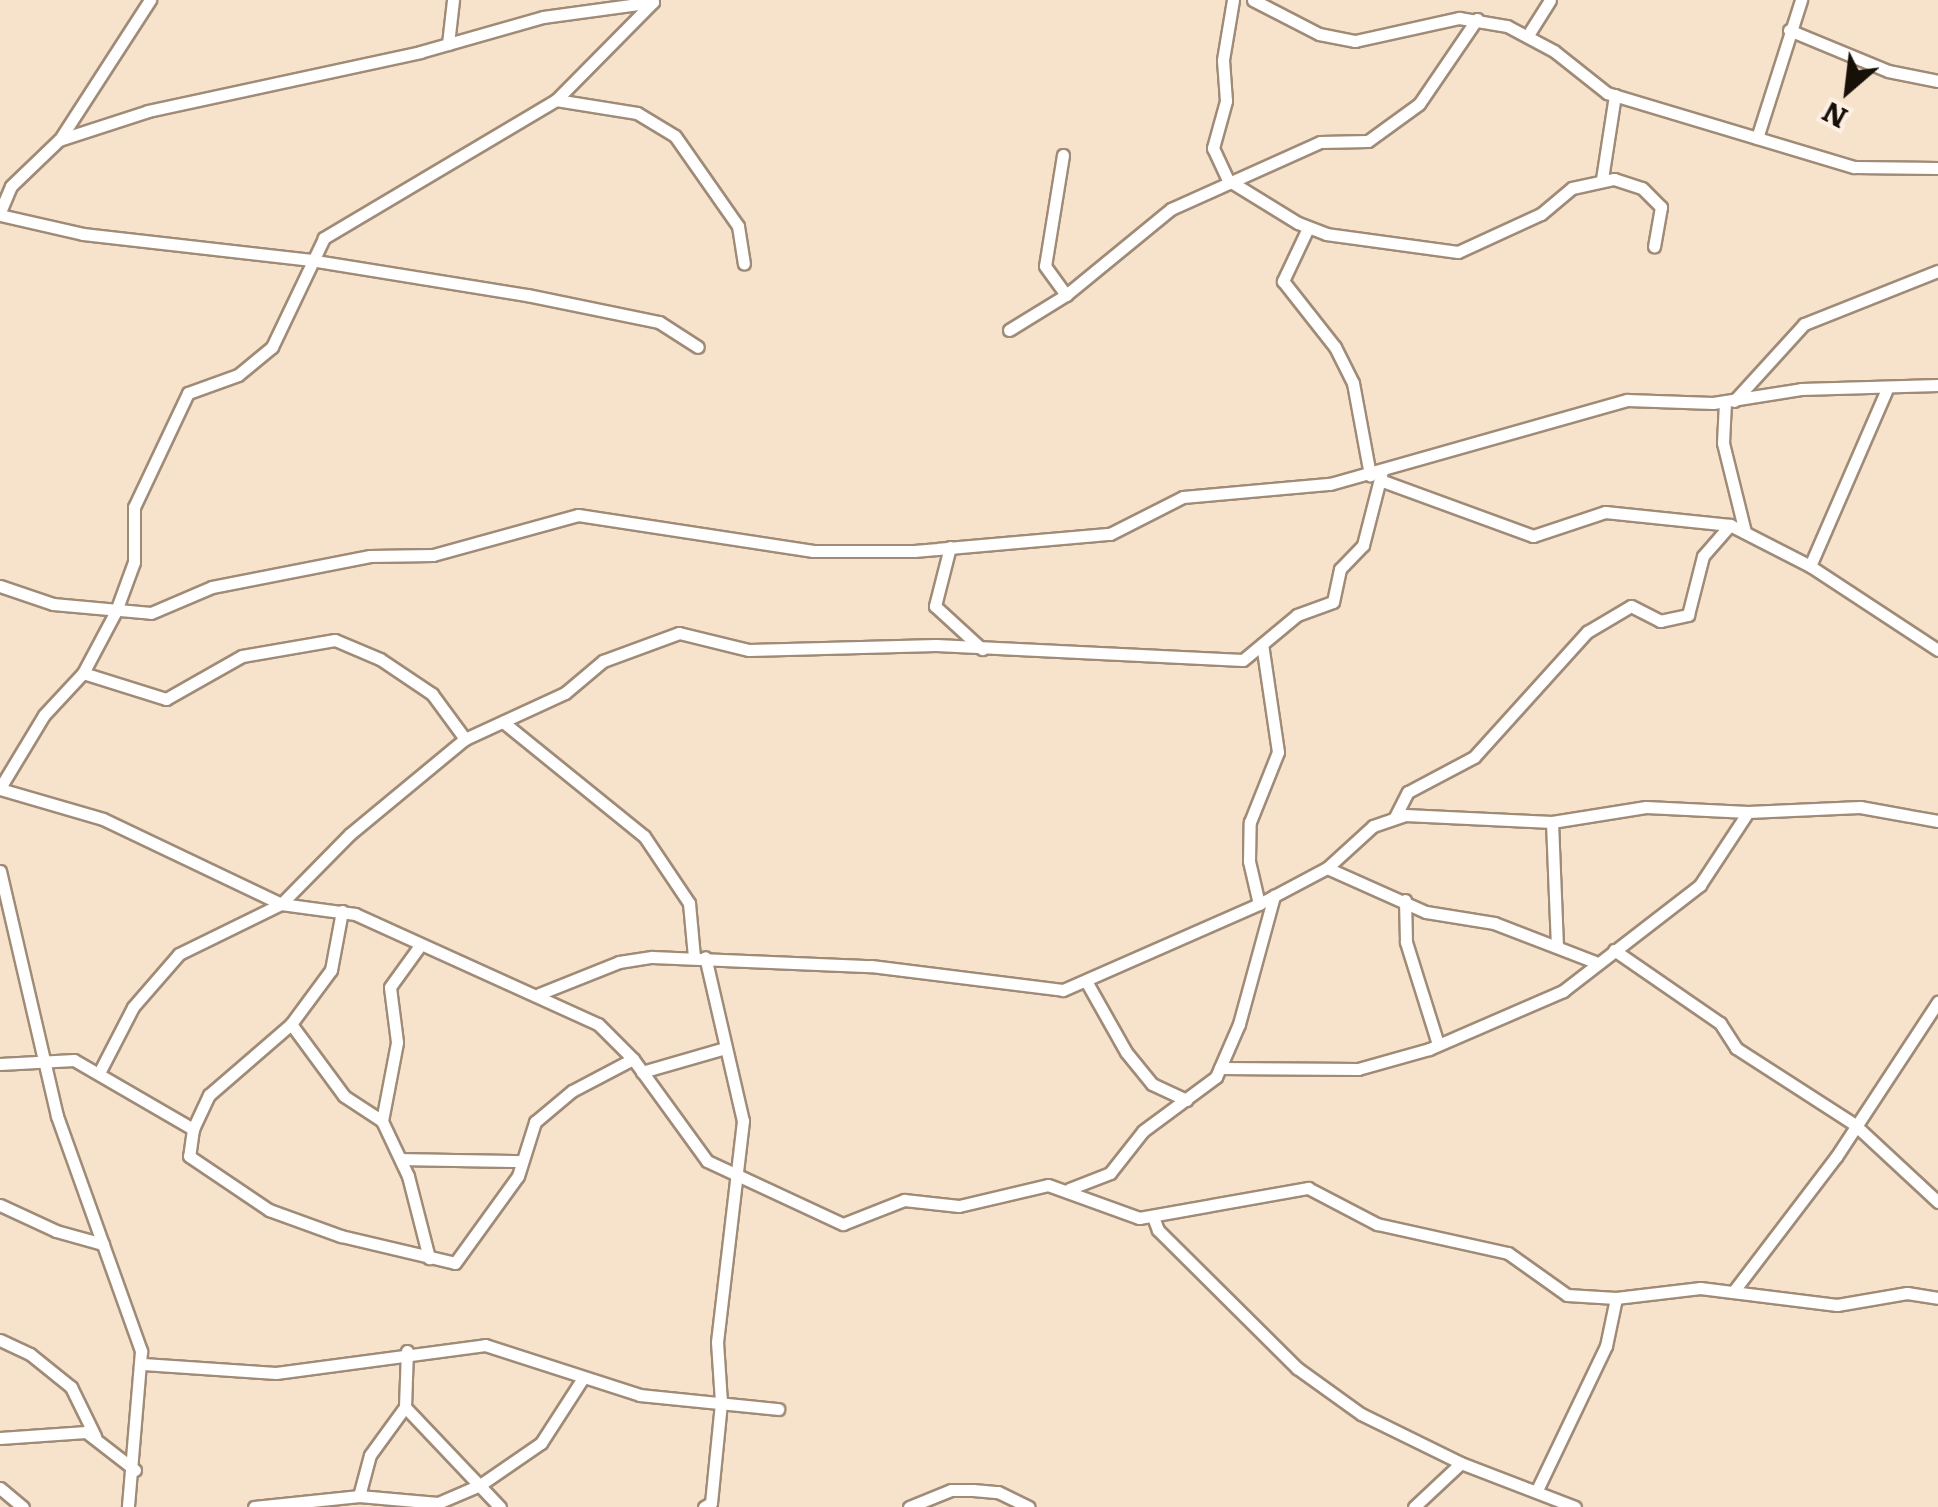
<!DOCTYPE html>
<html>
<head>
<meta charset="utf-8">
<style>
	body { margin:0 }
	#map { position:relative; width:1938px; height:1507px; overflow:hidden; background:#f7e2cb; font-family:Literata,serif }
	div>[style] { position:absolute }
	[style*='--x'] { left:calc(var(--x)*1px); top:calc(var(--y)*1px); width:calc(var(--w)*1px); rotate:calc(var(--a)*1deg) }
	.roads { filter:drop-shadow(2px 0 #9f8b77) drop-shadow(-2px 0 #9f8b77) drop-shadow(0 2px #9f8b77) drop-shadow(0 -2px #9f8b77) }
	.street>* { height:11px; margin:-5.5px; padding:0 5.5px; transform-origin:5.5px; border-radius:5.5px; background:#fff }
	span { translate:-50% -50%; white-space:nowrap; text-align:center; line-height:1.15; -webkit-text-stroke:8px #fdf0e3; paint-order:stroke }
	.north { position:absolute; left:1798px; top:40px; width:100px; height:100px; -webkit-text-stroke:8px #fdf0e3; paint-order:stroke; rotate:208deg; font-size:28px; font-weight:700; line-height:40px; text-align:center; color:#171008 }
	.north::after { content:''; display:block; margin:auto; width:35px; height:45px; background:#171008; clip-path:polygon(50% 0,100% 100%,50% 72%,0 100%) }
</style>
</head>
<body>
<div id="map">
	<div class="roads">
		<div class="street">
			<div style="--x:1233;--y:0;--w:61;--a:99.5"></div>
			<div style="--x:1223;--y:60;--w:41;--a:85.8"></div>
			<div style="--x:1226;--y:101;--w:49;--a:105.5"></div>
			<div style="--x:1213;--y:148;--w:35;--a:65"></div>
			<div style="--x:1228;--y:180;--w:82;--a:31.6"></div>
			<div style="--x:1298;--y:223;--w:30;--a:21"></div>
			<div style="--x:1326;--y:234;--w:133;--a:7.8"></div>
			<div style="--x:1458;--y:252;--w:91;--a:-24.6"></div>
			<div style="--x:1541;--y:214;--w:40;--a:-40"></div>
			<div style="--x:1572;--y:188;--w:43;--a:-12.1"></div>
			<div style="--x:1614;--y:179;--w:29;--a:18"></div>
			<div style="--x:1642;--y:188;--w:27;--a:45"></div>
			<div style="--x:1661;--y:207;--w:40;--a:100"></div>
			<div style="--x:1253;--y:0;--w:74;--a:27.3"></div>
			<div style="--x:1319;--y:34;--w:37;--a:11"></div>
			<div style="--x:1355;--y:41;--w:107;--a:-12.5"></div>
			<div style="--x:1459;--y:18;--w:49;--a:9.5"></div>
			<div style="--x:1507;--y:26;--w:53;--a:28"></div>
			<div style="--x:1554;--y:51;--w:68;--a:38.4"></div>
			<div style="--x:1607;--y:93;--w:258;--a:16.7"></div>
			<div style="--x:1854;--y:167;--w:84;--a:0.7"></div>
			<div style="--x:1789;--y:30;--w:107;--a:22.5"></div>
			<div style="--x:1888;--y:71;--w:51;--a:11.3"></div>
			<div style="--x:1528;--y:35;--w:41;--a:-57.8"></div>
			<div style="--x:448;--y:44;--w:44;--a:-83.5"></div>
			<div style="--x:556;--y:100;--w:82;--a:9.1"></div>
			<div style="--x:637;--y:113;--w:44;--a:31.2"></div>
			<div style="--x:675;--y:136;--w:110;--a:55"></div>
			<div style="--x:738;--y:226;--w:38;--a:81"></div>
			<div style="--x:1757;--y:138;--w:145;--a:-72.3"></div>
			<div style="--x:60;--y:139;--w:166;--a:-57.1"></div>
			<div style="--x:1063;--y:155;--w:112;--a:99.2"></div>
			<div style="--x:1045;--y:266;--w:36;--a:54"></div>
			<div style="--x:1602;--y:179;--w:85;--a:-81.2"></div>
			<div style="--x:0;--y:212;--w:28;--a:-67"></div>
			<div style="--x:11;--y:186;--w:66;--a:-43.8"></div>
			<div style="--x:59;--y:140;--w:94;--a:-18"></div>
			<div style="--x:148;--y:111;--w:278;--a:-12.2"></div>
			<div style="--x:420;--y:52;--w:128;--a:-15.9"></div>
			<div style="--x:543;--y:17;--w:111;--a:-7.8"></div>
			<div style="--x:653;--y:2;--w:138;--a:134.7"></div>
			<div style="--x:556;--y:100;--w:270;--a:149.3"></div>
			<div style="--x:324;--y:238;--w:121;--a:115.5"></div>
			<div style="--x:272;--y:347;--w:44;--a:140.5"></div>
			<div style="--x:238;--y:375;--w:53;--a:160.2"></div>
			<div style="--x:188;--y:393;--w:126;--a:115.3"></div>
			<div style="--x:134;--y:507;--w:55;--a:90"></div>
			<div style="--x:134;--y:562;--w:52;--a:110.2"></div>
			<div style="--x:116;--y:611;--w:70;--a:118"></div>
			<div style="--x:83;--y:673;--w:57;--a:132.9"></div>
			<div style="--x:44;--y:715;--w:85;--a:121.1"></div>
			<div style="--x:0;--y:215;--w:85;--a:12.9"></div>
			<div style="--x:83;--y:234;--w:228;--a:6.5"></div>
			<div style="--x:310;--y:260;--w:220;--a:9.2"></div>
			<div style="--x:527;--y:295;--w:135;--a:11.6"></div>
			<div style="--x:659;--y:322;--w:46;--a:32.7"></div>
			<div style="--x:1308;--y:228;--w:59;--a:115.3"></div>
			<div style="--x:1283;--y:281;--w:84;--a:51.8"></div>
			<div style="--x:1335;--y:347;--w:40;--a:63.4"></div>
			<div style="--x:1353;--y:383;--w:94;--a:79.5"></div>
			<div style="--x:1009;--y:330;--w:67;--a:-31.6"></div>
			<div style="--x:1066;--y:295;--w:136;--a:-39.3"></div>
			<div style="--x:1171;--y:209;--w:163;--a:-24.2"></div>
			<div style="--x:1320;--y:142;--w:48;--a:-1.2"></div>
			<div style="--x:1368;--y:141;--w:63;--a:-36"></div>
			<div style="--x:1419;--y:104;--w:103;--a:-55.7"></div>
			<div style="--x:1734;--y:401;--w:104;--a:-47.7"></div>
			<div style="--x:1804;--y:324;--w:144;--a:-21.6"></div>
			<div style="--x:1725;--y:402;--w:41;--a:92.8"></div>
			<div style="--x:1723;--y:443;--w:92;--a:76.1"></div>
			<div style="--x:1380;--y:480;--w:163;--a:20.1"></div>
			<div style="--x:1533;--y:536;--w:76;--a:-18.4"></div>
			<div style="--x:1605;--y:512;--w:126;--a:5.9"></div>
			<div style="--x:1730;--y:525;--w:90;--a:27.1"></div>
			<div style="--x:1810;--y:566;--w:153;--a:33.3"></div>
			<div style="--x:950;--y:547;--w:61;--a:104.3"></div>
			<div style="--x:935;--y:606;--w:64;--a:42.5"></div>
			<div style="--x:1810;--y:566;--w:191;--a:-66.5"></div>
			<div style="--x:0;--y:586;--w:56;--a:18.8"></div>
			<div style="--x:53;--y:604;--w:98;--a:5.2"></div>
			<div style="--x:151;--y:613;--w:66;--a:-23.1"></div>
			<div style="--x:212;--y:587;--w:161;--a:-11.1"></div>
			<div style="--x:370;--y:556;--w:63;--a:-0.9"></div>
			<div style="--x:433;--y:555;--w:150;--a:-15.4"></div>
			<div style="--x:578;--y:515;--w:238;--a:8.7"></div>
			<div style="--x:813;--y:551;--w:101;--a:0"></div>
			<div style="--x:914;--y:551;--w:197;--a:-5"></div>
			<div style="--x:1110;--y:534;--w:82;--a:-26.9"></div>
			<div style="--x:1183;--y:497;--w:148;--a:-5.1"></div>
			<div style="--x:1330;--y:484;--w:309;--a:-15.8"></div>
			<div style="--x:1627;--y:400;--w:86;--a:2"></div>
			<div style="--x:1713;--y:403;--w:89;--a:-9"></div>
			<div style="--x:1801;--y:389;--w:137;--a:-1.7"></div>
			<div style="--x:83;--y:673;--w:87;--a:17.4"></div>
			<div style="--x:166;--y:699;--w:87;--a:-29.5"></div>
			<div style="--x:242;--y:656;--w:94;--a:-9.8"></div>
			<div style="--x:335;--y:640;--w:49;--a:22.9"></div>
			<div style="--x:380;--y:659;--w:63;--a:33.9"></div>
			<div style="--x:432;--y:694;--w:56;--a:53.7"></div>
			<div style="--x:503;--y:722;--w:181;--a:39"></div>
			<div style="--x:644;--y:836;--w:81;--a:56.1"></div>
			<div style="--x:689;--y:903;--w:54;--a:84.7"></div>
			<div style="--x:0;--y:789;--w:107;--a:16.2"></div>
			<div style="--x:103;--y:819;--w:197;--a:25.5"></div>
			<div style="--x:281;--y:904;--w:75;--a:7.7"></div>
			<div style="--x:355;--y:914;--w:267;--a:24.4"></div>
			<div style="--x:598;--y:1024;--w:49;--a:45"></div>
			<div style="--x:633;--y:1059;--w:126;--a:54"></div>
			<div style="--x:707;--y:1161;--w:150;--a:24.9"></div>
			<div style="--x:843;--y:1224;--w:66;--a:-21.5"></div>
			<div style="--x:904;--y:1200;--w:55;--a:6.2"></div>
			<div style="--x:959;--y:1206;--w:91;--a:-13.3"></div>
			<div style="--x:1048;--y:1185;--w:97;--a:19.9"></div>
			<div style="--x:1139;--y:1218;--w:172;--a:-10.1"></div>
			<div style="--x:1308;--y:1188;--w:78;--a:27.6"></div>
			<div style="--x:1377;--y:1224;--w:134;--a:12.5"></div>
			<div style="--x:1508;--y:1253;--w:72;--a:35.4"></div>
			<div style="--x:1567;--y:1295;--w:49;--a:3.5"></div>
			<div style="--x:1616;--y:1298;--w:85;--a:-6.8"></div>
			<div style="--x:1700;--y:1288;--w:138;--a:7.1"></div>
			<div style="--x:1837;--y:1305;--w:71;--a:-9.7"></div>
			<div style="--x:1907;--y:1293;--w:31;--a:9"></div>
			<div style="--x:1395;--y:817;--w:28;--a:-63"></div>
			<div style="--x:1408;--y:792;--w:75;--a:-27.9"></div>
			<div style="--x:1474;--y:757;--w:169;--a:-47.9"></div>
			<div style="--x:1587;--y:632;--w:51;--a:-30.6"></div>
			<div style="--x:1631;--y:606;--w:33;--a:27"></div>
			<div style="--x:1660;--y:621;--w:29;--a:-12"></div>
			<div style="--x:1688;--y:615;--w:61;--a:-75.7"></div>
			<div style="--x:1703;--y:556;--w:41;--a:-48.9"></div>
			<div style="--x:1552;--y:822;--w:124;--a:87.7"></div>
			<div style="--x:1327;--y:868;--w:108;--a:24"></div>
			<div style="--x:1426;--y:912;--w:69;--a:9.2"></div>
			<div style="--x:1494;--y:923;--w:108;--a:21.1"></div>
			<div style="--x:0;--y:871;--w:252;--a:76.9"></div>
			<div style="--x:57;--y:1116;--w:250;--a:70.3"></div>
			<div style="--x:141;--y:1351;--w:157;--a:94.8"></div>
			<div style="--x:1405;--y:900;--w:42;--a:88.6"></div>
			<div style="--x:1406;--y:942;--w:107;--a:72.6"></div>
			<div style="--x:1259;--y:904;--w:44;--a:-103.1"></div>
			<div style="--x:1249;--y:861;--w:39;--a:-89"></div>
			<div style="--x:1250;--y:822;--w:75;--a:-68.2"></div>
			<div style="--x:1278;--y:752;--w:109;--a:-98.4"></div>
			<div style="--x:1614;--y:950;--w:129;--a:34.6"></div>
			<div style="--x:1720;--y:1023;--w:30;--a:57"></div>
			<div style="--x:1736;--y:1048;--w:140;--a:32.8"></div>
			<div style="--x:1854;--y:1124;--w:115;--a:42.9"></div>
			<div style="--x:1086;--y:981;--w:81;--a:60.6"></div>
			<div style="--x:1126;--y:1052;--w:41;--a:50.9"></div>
			<div style="--x:1152;--y:1084;--w:38;--a:25"></div>
			<div style="--x:539;--y:994;--w:86;--a:-21.8"></div>
			<div style="--x:619;--y:962;--w:33;--a:-9"></div>
			<div style="--x:652;--y:957;--w:219;--a:2.4"></div>
			<div style="--x:871;--y:966;--w:193;--a:7.1"></div>
			<div style="--x:1063;--y:990;--w:214;--a:-23.7"></div>
			<div style="--x:1259;--y:904;--w:77;--a:-27.9"></div>
			<div style="--x:1327;--y:868;--w:62;--a:-42.4"></div>
			<div style="--x:1373;--y:826;--w:34;--a:-19"></div>
			<div style="--x:1405;--y:815;--w:147;--a:2.7"></div>
			<div style="--x:1552;--y:822;--w:95;--a:-9.1"></div>
			<div style="--x:1646;--y:807;--w:102;--a:2.8"></div>
			<div style="--x:1748;--y:812;--w:112;--a:-2.6"></div>
			<div style="--x:1860;--y:807;--w:79;--a:10.2"></div>
			<div style="--x:291;--y:1024;--w:89;--a:53.6"></div>
			<div style="--x:344;--y:1096;--w:45;--a:33.3"></div>
			<div style="--x:382;--y:1121;--w:61;--a:64.7"></div>
			<div style="--x:408;--y:1176;--w:85;--a:75.6"></div>
			<div style="--x:0;--y:1064;--w:74;--a:-3.1"></div>
			<div style="--x:74;--y:1060;--w:138;--a:30.1"></div>
			<div style="--x:193;--y:1129;--w:27;--a:98"></div>
			<div style="--x:189;--y:1156;--w:97;--a:34"></div>
			<div style="--x:269;--y:1210;--w:77;--a:19.9"></div>
			<div style="--x:341;--y:1236;--w:117;--a:13.3"></div>
			<div style="--x:455;--y:1263;--w:107;--a:-54.1"></div>
			<div style="--x:518;--y:1176;--w:57;--a:-72.5"></div>
			<div style="--x:535;--y:1122;--w:48;--a:-40"></div>
			<div style="--x:572;--y:1091;--w:69;--a:-27.7"></div>
			<div style="--x:1220;--y:1068;--w:138;--a:0.4"></div>
			<div style="--x:1358;--y:1069;--w:74;--a:-15.7"></div>
			<div style="--x:1429;--y:1049;--w:146;--a:-23.4"></div>
			<div style="--x:1563;--y:991;--w:173;--a:-37.7"></div>
			<div style="--x:1700;--y:885;--w:87;--a:-56.7"></div>
			<div style="--x:642;--y:1072;--w:86;--a:-16.1"></div>
			<div style="--x:99;--y:1073;--w:74;--a:-62.7"></div>
			<div style="--x:133;--y:1007;--w:70;--a:-49"></div>
			<div style="--x:179;--y:954;--w:114;--a:-26.1"></div>
			<div style="--x:281;--y:904;--w:98;--a:-45.4"></div>
			<div style="--x:350;--y:834;--w:149;--a:-39.6"></div>
			<div style="--x:465;--y:739;--w:110;--a:-24.7"></div>
			<div style="--x:565;--y:693;--w:50;--a:-40.1"></div>
			<div style="--x:603;--y:661;--w:81;--a:-20.2"></div>
			<div style="--x:679;--y:633;--w:72;--a:13.7"></div>
			<div style="--x:749;--y:650;--w:187;--a:-1.5"></div>
			<div style="--x:936;--y:645;--w:307;--a:2.8"></div>
			<div style="--x:1243;--y:660;--w:70;--a:-39.8"></div>
			<div style="--x:1297;--y:615;--w:38;--a:-20"></div>
			<div style="--x:1333;--y:602;--w:34;--a:-78"></div>
			<div style="--x:1340;--y:569;--w:33;--a:-46"></div>
			<div style="--x:1363;--y:545;--w:76;--a:-75.6"></div>
			<div style="--x:382;--y:1121;--w:80;--a:-79.2"></div>
			<div style="--x:397;--y:1042;--w:55;--a:-97.3"></div>
			<div style="--x:390;--y:987;--w:49;--a:-54.1"></div>
			<div style="--x:193;--y:1129;--w:38;--a:-65"></div>
			<div style="--x:209;--y:1095;--w:108;--a:-40.9"></div>
			<div style="--x:291;--y:1024;--w:67;--a:-53.5"></div>
			<div style="--x:331;--y:970;--w:60;--a:-79.4"></div>
			<div style="--x:402;--y:1159;--w:120;--a:1"></div>
			<div style="--x:1069;--y:1189;--w:44;--a:-21.3"></div>
			<div style="--x:1110;--y:1173;--w:53;--a:-51.8"></div>
			<div style="--x:1143;--y:1131;--w:91;--a:-36.5"></div>
			<div style="--x:1216;--y:1077;--w:58;--a:-66.5"></div>
			<div style="--x:1239;--y:1024;--w:133;--a:-74.7"></div>
			<div style="--x:0;--y:1205;--w:62;--a:24.9"></div>
			<div style="--x:56;--y:1231;--w:49;--a:15.5"></div>
			<div style="--x:1153;--y:1217;--w:14;--a:69"></div>
			<div style="--x:1158;--y:1230;--w:196;--a:44.8"></div>
			<div style="--x:1297;--y:1368;--w:79;--a:35.7"></div>
			<div style="--x:1361;--y:1414;--w:111;--a:26.1"></div>
			<div style="--x:1733;--y:1292;--w:170;--a:-52.7"></div>
			<div style="--x:1836;--y:1157;--w:186;--a:-56.7"></div>
			<div style="--x:0;--y:1340;--w:33;--a:25"></div>
			<div style="--x:30;--y:1354;--w:53;--a:38.8"></div>
			<div style="--x:71;--y:1387;--w:55;--a:63.9"></div>
			<div style="--x:143;--y:1364;--w:133;--a:3.9"></div>
			<div style="--x:276;--y:1373;--w:211;--a:-7.6"></div>
			<div style="--x:485;--y:1345;--w:163;--a:17.9"></div>
			<div style="--x:640;--y:1395;--w:139;--a:5.8"></div>
			<div style="--x:405;--y:1407;--w:138;--a:46.5"></div>
			<div style="--x:0;--y:1438;--w:86;--a:-4"></div>
			<div style="--x:86;--y:1432;--w:62;--a:37.8"></div>
			<div style="--x:0;--y:1488;--w:30;--a:40"></div>
			<div style="--x:1537;--y:1490;--w:160;--a:-64.4"></div>
			<div style="--x:1606;--y:1346;--w:49;--a:-78.2"></div>
			<div style="--x:359;--y:1496;--w:79;--a:5.1"></div>
			<div style="--x:438;--y:1503;--w:46;--a:-23.2"></div>
			<div style="--x:480;--y:1485;--w:74;--a:-34.5"></div>
			<div style="--x:541;--y:1443;--w:77;--a:-57.1"></div>
			<div style="--x:254;--y:1507;--w:106;--a:-6"></div>
			<div style="--x:359;--y:1496;--w:42;--a:-75"></div>
			<div style="--x:370;--y:1455;--w:59;--a:-53.9"></div>
			<div style="--x:405;--y:1407;--w:56;--a:-88"></div>
			<div style="--x:704;--y:1507;--w:8;--a:-30"></div>
			<div style="--x:711;--y:1503;--w:101;--a:-84.3"></div>
			<div style="--x:721;--y:1402;--w:60;--a:-93.8"></div>
			<div style="--x:717;--y:1342;--w:223;--a:-83.3"></div>
			<div style="--x:743;--y:1121;--w:168;--a:-103"></div>
			<div style="--x:909;--y:1507;--w:45;--a:-22"></div>
			<div style="--x:951;--y:1490;--w:22;--a:0"></div>
			<div style="--x:973;--y:1490;--w:25;--a:5"></div>
			<div style="--x:998;--y:1492;--w:34;--a:26"></div>
			<div style="--x:1414;--y:1507;--w:64;--a:-43.1"></div>
			<div style="--x:1461;--y:1463;--w:122;--a:21.1"></div>
		</div>
	</div>
	<div class="north">N</div>
</div>
</body>
</html>
